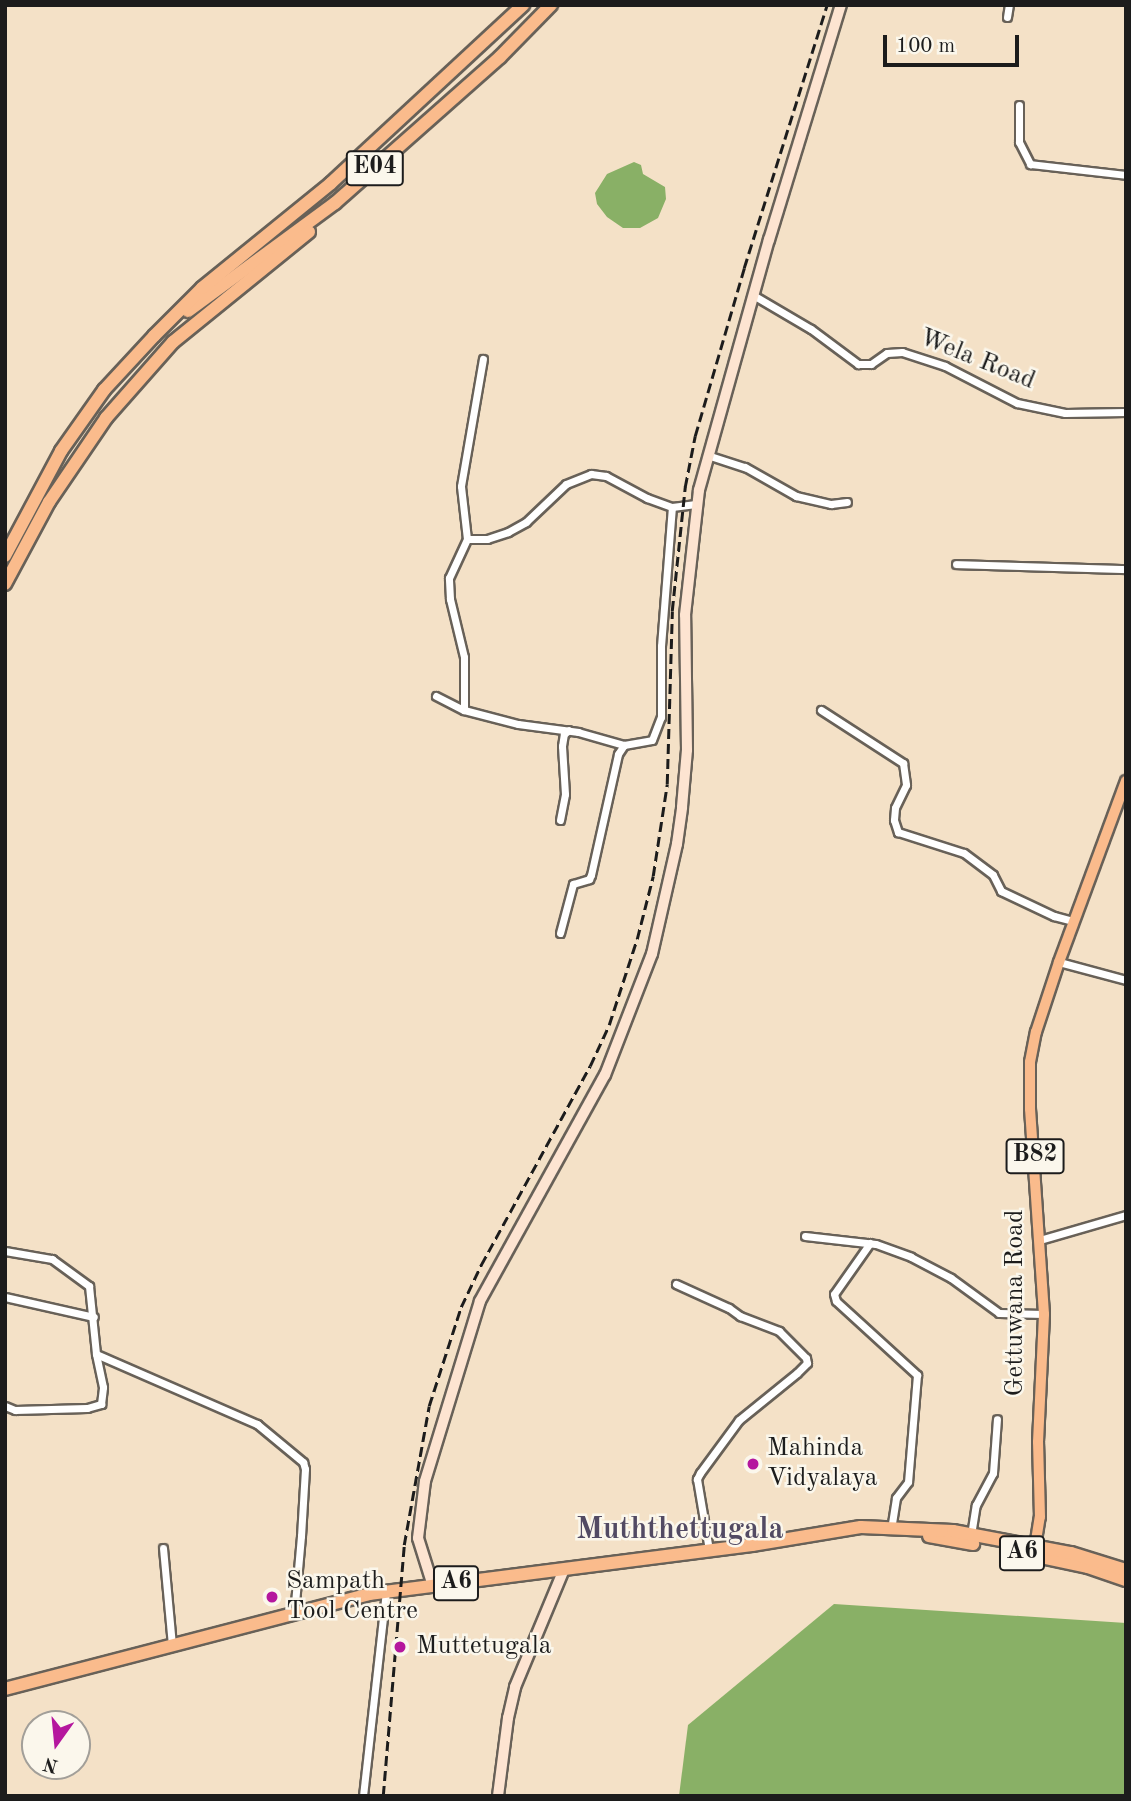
<!DOCTYPE html>
<html>
<head>
<meta charset="utf-8">
<style>
	body { margin:0 }
	#map { position:relative; width:1131px; height:1801px; overflow:hidden; background:#f4e1c7; font-family:"Old Standard TT",serif }
	div>[style] { position:absolute }
	[style*='--x'] { left:calc(var(--x)*1px); top:calc(var(--y)*1px); width:calc(var(--w)*1px); rotate:calc(var(--a)*1deg) }
	.forest>* { inset:0; background:#89b066 }
	.roads { filter:drop-shadow(2px 0 #686158) drop-shadow(-2px 0 #686158) drop-shadow(0 2px #686158) drop-shadow(0 -2px #686158) }
	.street>* { height:7px; margin:-3.5px; padding:0 3.5px; transform-origin:3.5px; border-radius:3.5px; background:#fff }
	.secondary>* { height:10px; margin:-5px; padding:0 5px; transform-origin:5px; border-radius:5px; background:#fde4d1 }
	.primary>* { height:10px; margin:-5px; padding:0 5px; transform-origin:5px; border-radius:5px; background:#fabb8c }
	.highway>* { height:12px; margin:-6px; padding:0 6px; transform-origin:6px; border-radius:6px; background:#fabb8c }
	.rail>* { height:2.5px; margin-top:-1.25px; transform-origin:0; background:repeating-linear-gradient(90deg,#1c1c1c 0 10px,transparent 0 15px) }
	.dots>* { width:19px; height:19px; translate:-50% -50%; box-sizing:border-box; border:4px solid #fbf7ec; border-radius:50% }
	span { translate:-50% -50%; white-space:nowrap; text-align:center; line-height:1.15; -webkit-text-stroke:5px #fbf7ec; paint-order:stroke }
	.shield-label span { padding:2px 5px; background:#fbf7ec; border:2px solid; border-radius:5px; -webkit-text-stroke-width:0 }
	.shield-label { font-size:24px; color:#1c1c1c; font-weight:700 }
	.street-label { font-size:26px; color:#1c1c1c }
	.poi-label { font-size:26px; color:#1c1c1c }
	.left { translate:0 -50%; text-align:left }
	.quarter-label { font-size:30px; color:#524a63; font-weight:700 }
	.frame { position:absolute; inset:0; border:7px solid #1c1c1c; pointer-events:none }
	.north { position:absolute; left:21px; top:1710px; width:70px; height:70px; box-sizing:border-box; background:#fbf7ec; border:2px solid #a29f99; border-radius:50%; rotate:195deg; font-size:19px; font-weight:700; line-height:28px; text-align:center; color:#1c1c1c }
	.north::after { content:''; display:block; margin:auto; width:24px; height:32px; background:#b5179e; clip-path:polygon(50% 0,100% 100%,50% 72%,0 100%) }
	.scale { position:absolute; left:883px; top:35px; width:136px; height:32px; box-sizing:border-box; border:4px solid #1c1c1c; border-top:0; padding-left:9px; font-size:21px; line-height:24px; white-space:nowrap; color:#1c1c1c; -webkit-text-stroke:5px #fbf7ec; paint-order:stroke }
</style>
</head>
<body>
<div id="map">
	<div class="forest">
		<div style="clip-path:polygon(634px 162px,641px 165px,643px 174px,665px 187px,666px 199px,658px 218px,640px 228px,623px 228px,607px 217px,597px 204px,595px 193px,607px 174px)"></div>
		<div style="clip-path:polygon(834px 1604px,1126px 1623px,1126px 1796px,679px 1796px,688px 1725px)"></div>
	</div>
	<div class="roads">
		<div class="street">
			<div style="--x:1007;--y:17;--w:12;--a:-81"></div>
			<div style="--x:1019;--y:105;--w:37;--a:90"></div>
			<div style="--x:1019;--y:142;--w:25;--a:63"></div>
			<div style="--x:1030;--y:164;--w:97;--a:6.5"></div>
			<div style="--x:753;--y:295;--w:67;--a:30.4"></div>
			<div style="--x:811;--y:329;--w:59;--a:36.7"></div>
			<div style="--x:858;--y:364;--w:13;--a:0"></div>
			<div style="--x:871;--y:364;--w:19;--a:-35"></div>
			<div style="--x:887;--y:353;--w:15;--a:-4"></div>
			<div style="--x:902;--y:352;--w:45;--a:18"></div>
			<div style="--x:945;--y:366;--w:81;--a:27.2"></div>
			<div style="--x:1017;--y:403;--w:49;--a:11.8"></div>
			<div style="--x:1065;--y:413;--w:61;--a:-0.9"></div>
			<div style="--x:707;--y:455;--w:40;--a:18"></div>
			<div style="--x:745;--y:467;--w:59;--a:29.6"></div>
			<div style="--x:796;--y:496;--w:36;--a:13"></div>
			<div style="--x:831;--y:504;--w:16;--a:-7"></div>
			<div style="--x:467;--y:539;--w:20;--a:0"></div>
			<div style="--x:487;--y:539;--w:22;--a:-18"></div>
			<div style="--x:508;--y:532;--w:21;--a:-29"></div>
			<div style="--x:526;--y:522;--w:55;--a:-43.5"></div>
			<div style="--x:566;--y:484;--w:27;--a:-22"></div>
			<div style="--x:591;--y:474;--w:15;--a:8"></div>
			<div style="--x:606;--y:476;--w:47;--a:28.2"></div>
			<div style="--x:647;--y:498;--w:27;--a:20"></div>
			<div style="--x:956;--y:564;--w:170;--a:1.7"></div>
			<div style="--x:436;--y:696;--w:31;--a:27"></div>
			<div style="--x:464;--y:710;--w:56;--a:14.5"></div>
			<div style="--x:518;--y:724;--w:61;--a:7.6"></div>
			<div style="--x:578;--y:732;--w:48;--a:15.8"></div>
			<div style="--x:624;--y:745;--w:28;--a:-10"></div>
			<div style="--x:652;--y:740;--w:25;--a:-69"></div>
			<div style="--x:661;--y:717;--w:71;--a:-90"></div>
			<div style="--x:661;--y:646;--w:139;--a:-85.5"></div>
			<div style="--x:672;--y:507;--w:24;--a:-7"></div>
			<div style="--x:464;--y:710;--w:53;--a:-90"></div>
			<div style="--x:464;--y:657;--w:60;--a:-103.6"></div>
			<div style="--x:450;--y:599;--w:21;--a:-93"></div>
			<div style="--x:449;--y:578;--w:43;--a:-65.2"></div>
			<div style="--x:467;--y:539;--w:53;--a:-96.5"></div>
			<div style="--x:461;--y:486;--w:129;--a:-80.2"></div>
			<div style="--x:821;--y:710;--w:98;--a:32.9"></div>
			<div style="--x:903;--y:763;--w:22;--a:82"></div>
			<div style="--x:906;--y:785;--w:25;--a:116"></div>
			<div style="--x:895;--y:808;--w:12;--a:95"></div>
			<div style="--x:894;--y:820;--w:13;--a:72"></div>
			<div style="--x:898;--y:832;--w:69;--a:17.7"></div>
			<div style="--x:964;--y:853;--w:36;--a:37"></div>
			<div style="--x:993;--y:875;--w:18;--a:63"></div>
			<div style="--x:1001;--y:891;--w:59;--a:25.3"></div>
			<div style="--x:1054;--y:916;--w:20;--a:15"></div>
			<div style="--x:560;--y:820;--w:26;--a:-79"></div>
			<div style="--x:565;--y:794;--w:48;--a:-93.6"></div>
			<div style="--x:562;--y:746;--w:12;--a:-81"></div>
			<div style="--x:564;--y:734;--w:6;--a:-39"></div>
			<div style="--x:560;--y:933;--w:51;--a:-75.1"></div>
			<div style="--x:573;--y:884;--w:17;--a:-17"></div>
			<div style="--x:589;--y:879;--w:4;--a:-63"></div>
			<div style="--x:591;--y:875;--w:124;--a:-77.4"></div>
			<div style="--x:618;--y:754;--w:11;--a:-56"></div>
			<div style="--x:1059;--y:962;--w:69;--a:15"></div>
			<div style="--x:805;--y:1236;--w:71;--a:6.4"></div>
			<div style="--x:876;--y:1244;--w:37;--a:20"></div>
			<div style="--x:911;--y:1257;--w:45;--a:27.7"></div>
			<div style="--x:951;--y:1278;--w:59;--a:36.1"></div>
			<div style="--x:999;--y:1313;--w:45;--a:1.3"></div>
			<div style="--x:1040;--y:1240;--w:90;--a:-16.2"></div>
			<div style="--x:870;--y:1243;--w:62;--a:125.2"></div>
			<div style="--x:834;--y:1294;--w:7;--a:74"></div>
			<div style="--x:836;--y:1301;--w:110;--a:42.4"></div>
			<div style="--x:917;--y:1375;--w:107;--a:94.8"></div>
			<div style="--x:908;--y:1482;--w:20;--a:127"></div>
			<div style="--x:896;--y:1498;--w:32;--a:99"></div>
			<div style="--x:5;--y:1251;--w:48;--a:9.7"></div>
			<div style="--x:52;--y:1259;--w:46;--a:36.1"></div>
			<div style="--x:89;--y:1286;--w:68;--a:84.1"></div>
			<div style="--x:96;--y:1354;--w:176;--a:23.5"></div>
			<div style="--x:257;--y:1424;--w:60;--a:39.6"></div>
			<div style="--x:303;--y:1462;--w:7;--a:74"></div>
			<div style="--x:305;--y:1469;--w:67;--a:93.4"></div>
			<div style="--x:301;--y:1536;--w:78;--a:95.1"></div>
			<div style="--x:676;--y:1284;--w:58;--a:24.4"></div>
			<div style="--x:729;--y:1308;--w:14;--a:36"></div>
			<div style="--x:740;--y:1316;--w:42;--a:21"></div>
			<div style="--x:779;--y:1331;--w:38;--a:45"></div>
			<div style="--x:806;--y:1358;--w:5;--a:79"></div>
			<div style="--x:807;--y:1363;--w:14;--a:135"></div>
			<div style="--x:797;--y:1373;--w:75;--a:141"></div>
			<div style="--x:739;--y:1420;--w:66;--a:126.3"></div>
			<div style="--x:700;--y:1473;--w:7;--a:117"></div>
			<div style="--x:697;--y:1479;--w:72;--a:80.4"></div>
			<div style="--x:5;--y:1297;--w:91;--a:12.7"></div>
			<div style="--x:5;--y:1406;--w:11;--a:22"></div>
			<div style="--x:15;--y:1410;--w:72;--a:-1.6"></div>
			<div style="--x:87;--y:1408;--w:15;--a:-16"></div>
			<div style="--x:101;--y:1404;--w:17;--a:-83"></div>
			<div style="--x:103;--y:1387;--w:34;--a:-102"></div>
			<div style="--x:971;--y:1535;--w:30;--a:-81"></div>
			<div style="--x:976;--y:1505;--w:36;--a:-62"></div>
			<div style="--x:993;--y:1473;--w:54;--a:-85.8"></div>
			<div style="--x:163;--y:1548;--w:97;--a:84.7"></div>
			<div style="--x:363;--y:1796;--w:205;--a:-83.6"></div>
		</div>
		<div class="secondary">
			<div style="--x:433;--y:1586;--w:50;--a:-107.4"></div>
			<div style="--x:418;--y:1538;--w:57;--a:-83"></div>
			<div style="--x:425;--y:1481;--w:188;--a:-73"></div>
			<div style="--x:480;--y:1301;--w:258;--a:-61.1"></div>
			<div style="--x:605;--y:1075;--w:130;--a:-68.8"></div>
			<div style="--x:652;--y:954;--w:113;--a:-77.2"></div>
			<div style="--x:677;--y:844;--w:37;--a:-82"></div>
			<div style="--x:682;--y:807;--w:57;--a:-85"></div>
			<div style="--x:687;--y:750;--w:135;--a:-90.8"></div>
			<div style="--x:685;--y:615;--w:126;--a:-83.6"></div>
			<div style="--x:699;--y:490;--w:260;--a:-74.4"></div>
			<div style="--x:769;--y:240;--w:246;--a:-73"></div>
			<div style="--x:498;--y:1796;--w:79;--a:-82.7"></div>
			<div style="--x:508;--y:1718;--w:32;--a:-77"></div>
			<div style="--x:515;--y:1687;--w:128;--a:-67.4"></div>
		</div>
		<div class="primary">
			<div style="--x:1035;--y:1547;--w:30;--a:-81"></div>
			<div style="--x:1040;--y:1517;--w:75;--a:-91.5"></div>
			<div style="--x:1038;--y:1442;--w:128;--a:-87.3"></div>
			<div style="--x:1044;--y:1314;--w:205;--a:-93.9"></div>
			<div style="--x:1030;--y:1109;--w:47;--a:-90"></div>
			<div style="--x:1030;--y:1062;--w:31;--a:-79"></div>
			<div style="--x:1036;--y:1032;--w:74;--a:-71.8"></div>
			<div style="--x:1059;--y:962;--w:193;--a:-69.7"></div>
		</div>
		<div class="highway">
			<div style="--x:188;--y:311;--w:182;--a:-36.3"></div>
			<div style="--x:335;--y:203;--w:220;--a:-41.5"></div>
			<div style="--x:500;--y:57;--w:73;--a:-45.6"></div>
			<div style="--x:5;--y:556;--w:119;--a:-61.9"></div>
			<div style="--x:61;--y:451;--w:75;--a:-54.8"></div>
			<div style="--x:104;--y:390;--w:74;--a:-47.2"></div>
			<div style="--x:154;--y:336;--w:68;--a:-45"></div>
			<div style="--x:202;--y:288;--w:166;--a:-39.1"></div>
			<div style="--x:331;--y:183;--w:262;--a:-42.8"></div>
			<div style="--x:5;--y:584;--w:93;--a:-61.8"></div>
			<div style="--x:49;--y:502;--w:102;--a:-55.8"></div>
			<div style="--x:106;--y:418;--w:101;--a:-48.6"></div>
			<div style="--x:173;--y:342;--w:175;--a:-39"></div>
			<div style="--x:929;--y:1536;--w:45;--a:10.3"></div>
			<div style="--x:1012;--y:1551;--w:78;--a:11.9"></div>
			<div style="--x:1088;--y:1567;--w:40;--a:18.9"></div>
			<div style="--x:5;--y:1689;--w:376;--a:-14.6"></div>
			<div style="--x:369;--y:1594;--w:386;--a:-7.3"></div>
			<div style="--x:752;--y:1545;--w:110;--a:-9.4"></div>
			<div style="--x:861;--y:1527;--w:92;--a:2.5"></div>
			<div style="--x:953;--y:1531;--w:120;--a:10.6"></div>
			<div style="--x:1071;--y:1553;--w:58;--a:17.2"></div>
		</div>
	</div>
	<div class="rail">
		<div style="--x:383;--y:1796;--w:252;--a:-85.2"></div>
		<div style="--x:404;--y:1545;--w:141;--a:-79.8"></div>
		<div style="--x:429;--y:1406;--w:104;--a:-72.1"></div>
		<div style="--x:461;--y:1307;--w:47;--a:-64.5"></div>
		<div style="--x:481;--y:1265;--w:227;--a:-61.3"></div>
		<div style="--x:590;--y:1066;--w:45;--a:-65.1"></div>
		<div style="--x:609;--y:1025;--w:90;--a:-72"></div>
		<div style="--x:637;--y:939;--w:65;--a:-75.7"></div>
		<div style="--x:653;--y:876;--w:93;--a:-81.3"></div>
		<div style="--x:667;--y:784;--w:173;--a:-88.3"></div>
		<div style="--x:672;--y:611;--w:125;--a:-84"></div>
		<div style="--x:685;--y:487;--w:52;--a:-78.9"></div>
		<div style="--x:695;--y:436;--w:175;--a:-73.7"></div>
		<div style="--x:744;--y:268;--w:276;--a:-72.5"></div>
	</div>
	<div class="dots">
		<div style="left:753px;top:1464px;background:#b5179e"></div>
		<div style="left:272px;top:1597px;background:#b5179e"></div>
		<div style="left:400px;top:1647px;background:#b5179e"></div>
	</div>
	<div class="shield-label">
		<span style="left:375px;top:168px">E04</span>
		<span style="left:1035px;top:1156px">B82</span>
		<span style="left:1022px;top:1553px">A6</span>
		<span style="left:456px;top:1583px">A6</span>
	</div>
	<div class="street-label">
		<span style="left:977px;top:360px;rotate:22deg">Wela Road</span>
		<span style="left:1016px;top:1303px;rotate:-90deg">Gettuwana Road</span>
	</div>
	<div class="poi-label">
		<span class="left" style="left:767px;top:1464px">Mahinda<br>Vidyalaya</span>
		<span class="left" style="left:286px;top:1597px">Sampath<br>Tool Centre</span>
		<span class="left" style="left:416px;top:1647px">Muttetugala</span>
	</div>
	<div class="quarter-label">
		<span style="left:680px;top:1530px">Muththettugala</span>
	</div>
	<div class="frame"></div>
	<div class="north">N</div>
	<div class="scale">100 m</div>
</div>
</body>
</html>
